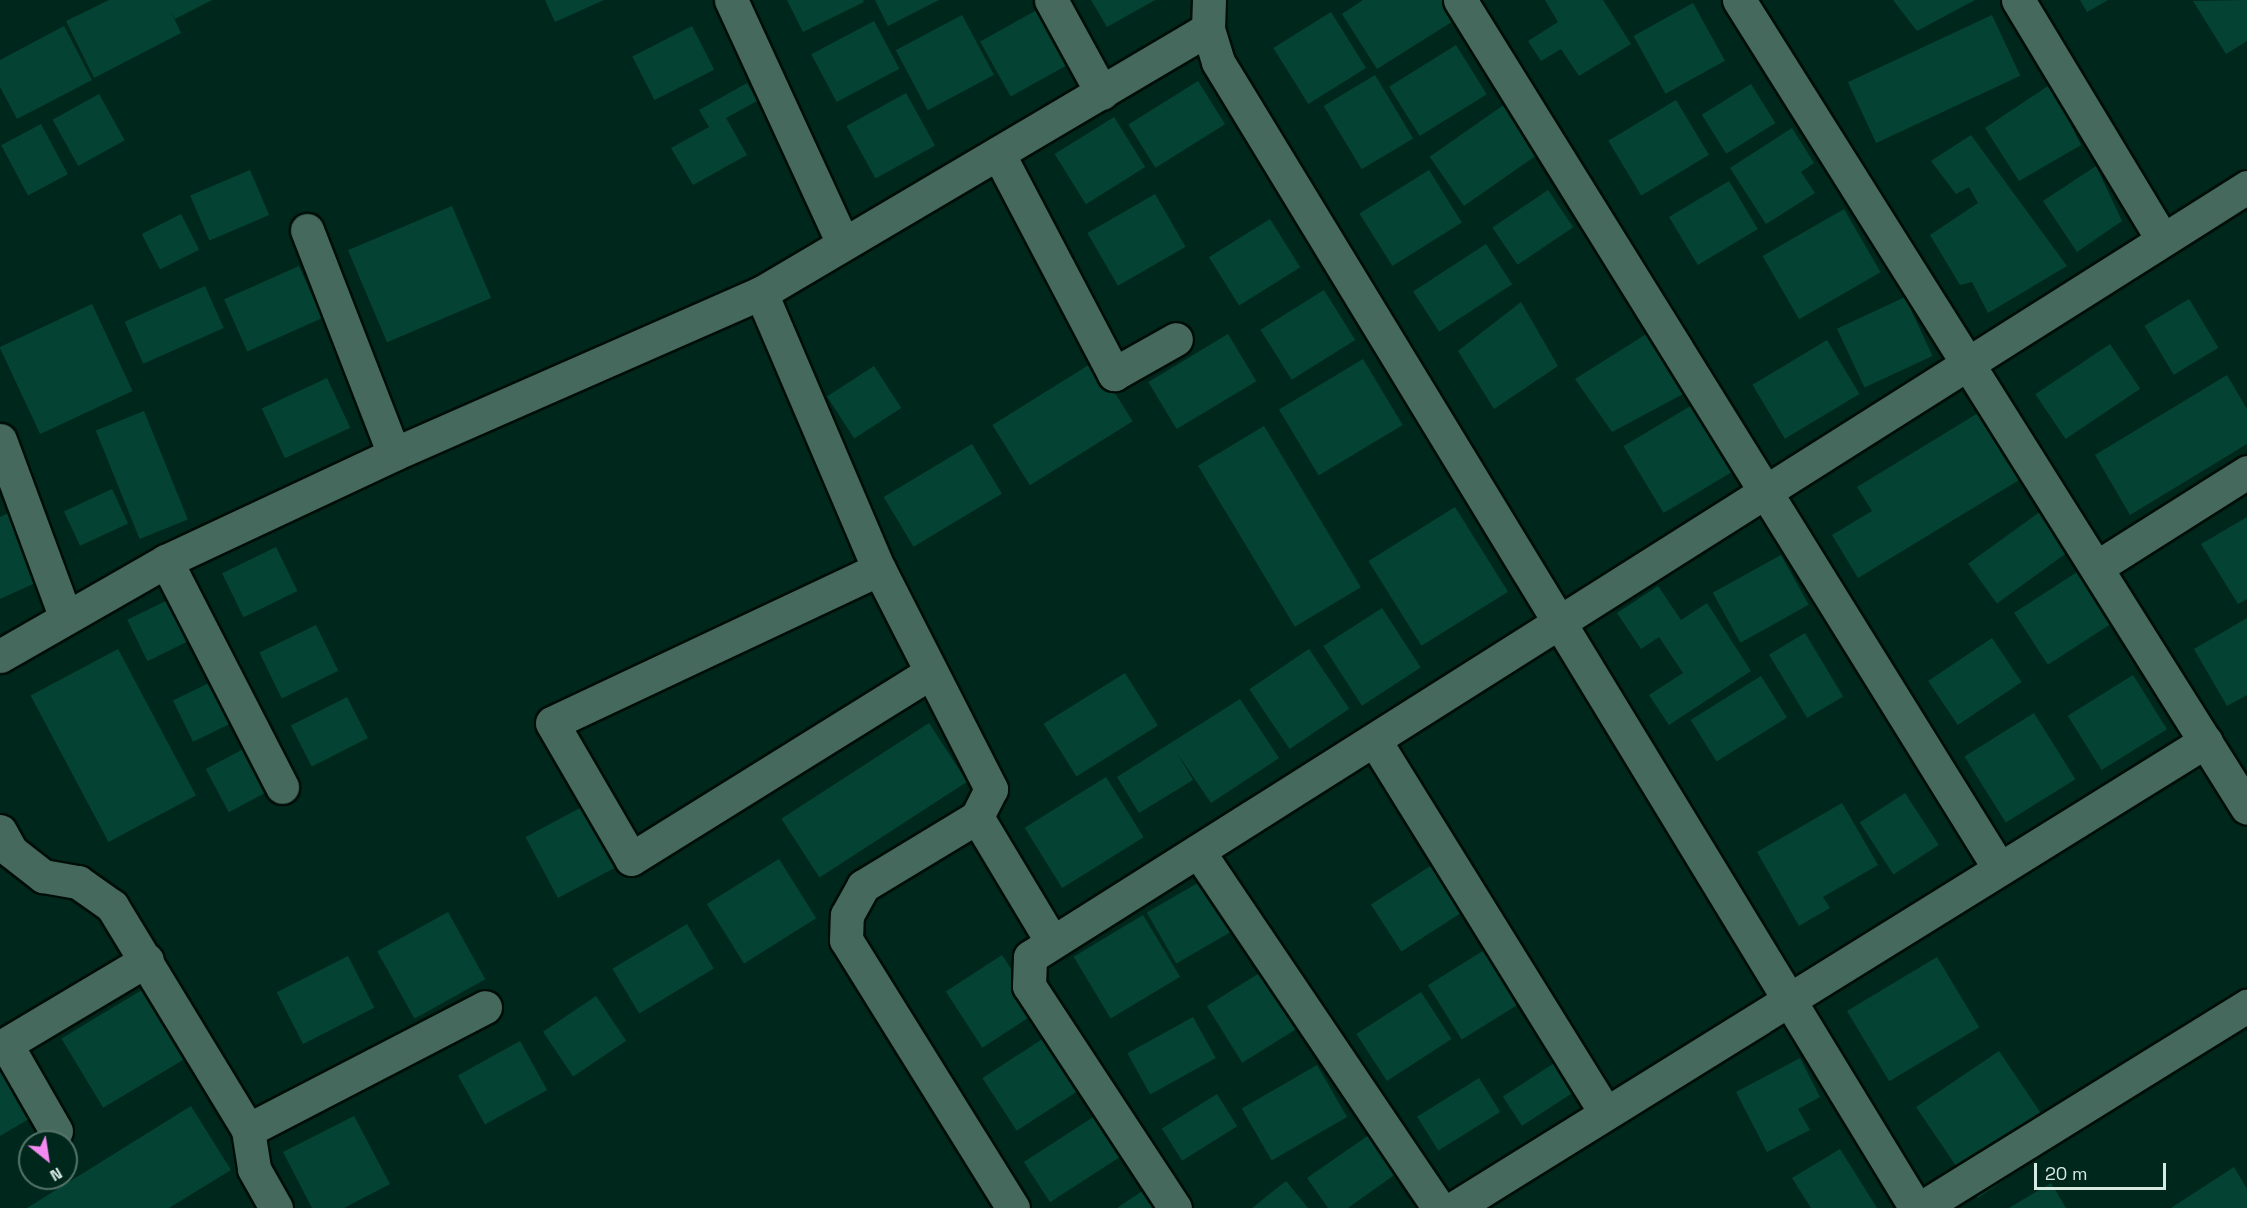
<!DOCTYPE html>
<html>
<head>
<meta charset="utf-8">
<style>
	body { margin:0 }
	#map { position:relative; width:2247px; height:1208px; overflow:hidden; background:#00271c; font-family:"Space Grotesk",sans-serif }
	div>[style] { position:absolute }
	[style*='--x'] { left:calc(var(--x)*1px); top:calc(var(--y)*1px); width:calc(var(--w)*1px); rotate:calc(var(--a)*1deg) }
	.building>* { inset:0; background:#044333; transform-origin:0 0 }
	.roads { filter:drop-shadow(2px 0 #000e07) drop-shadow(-2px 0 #000e07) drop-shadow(0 2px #000e07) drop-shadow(0 -2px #000e07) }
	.street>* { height:33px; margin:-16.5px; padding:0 16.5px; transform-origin:16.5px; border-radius:16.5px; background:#45695c }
	.secondary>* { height:33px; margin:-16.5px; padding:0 16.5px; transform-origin:16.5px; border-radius:16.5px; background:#45695c }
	span { translate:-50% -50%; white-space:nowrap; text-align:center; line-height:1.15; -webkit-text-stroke:6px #00271c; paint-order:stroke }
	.north { position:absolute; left:18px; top:1130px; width:60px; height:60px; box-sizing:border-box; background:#00271c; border:2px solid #56756b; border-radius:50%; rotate:150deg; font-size:16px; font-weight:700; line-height:24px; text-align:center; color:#d6eae2 }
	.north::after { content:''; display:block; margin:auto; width:21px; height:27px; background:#f489f0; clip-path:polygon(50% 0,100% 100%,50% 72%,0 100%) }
	.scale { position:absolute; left:2034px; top:1163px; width:132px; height:27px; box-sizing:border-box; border:3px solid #d6eae2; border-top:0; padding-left:8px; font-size:18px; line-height:21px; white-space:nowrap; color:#d6eae2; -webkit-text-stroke:4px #00271c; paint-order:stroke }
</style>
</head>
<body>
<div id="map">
	<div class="building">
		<div style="clip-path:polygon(109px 0,212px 0,175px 19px,171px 12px,181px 33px,94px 78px,66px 21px)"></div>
		<div style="clip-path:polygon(545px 0,604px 0,555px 22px)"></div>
		<div style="clip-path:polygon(787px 0,863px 0,864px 2px,803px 32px)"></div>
		<div style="clip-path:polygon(875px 0,939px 0,888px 26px)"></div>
		<div style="clip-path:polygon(1091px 0,1155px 0,1107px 27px)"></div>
		<div style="clip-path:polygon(1363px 0,1446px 0,1458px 18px,1377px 69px,1342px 14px)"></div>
		<div style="clip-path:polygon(1545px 0,1603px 0,1631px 44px,1579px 76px,1561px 49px,1541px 61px,1528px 41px,1558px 22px)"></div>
		<div style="clip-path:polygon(1893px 0,1975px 0,1917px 31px)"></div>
		<div style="clip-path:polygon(2080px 0,2108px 0,2087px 12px)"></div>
		<div style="clip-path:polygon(2247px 0,2247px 41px,2226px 54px,2193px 1px)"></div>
		<div style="left:1693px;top:3px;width:66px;height:68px;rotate:61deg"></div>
		<div style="left:1044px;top:6px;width:63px;height:73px;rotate:61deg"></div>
		<div style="left:1331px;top:12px;width:66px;height:68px;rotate:58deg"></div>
		<div style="left:962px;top:15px;width:68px;height:75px;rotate:62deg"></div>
		<div style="left:1992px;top:15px;width:67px;height:159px;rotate:65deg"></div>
		<div style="left:874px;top:21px;width:54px;height:71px;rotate:62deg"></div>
		<div style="clip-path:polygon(64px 26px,92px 80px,17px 119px,0 87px,0 60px)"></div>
		<div style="left:692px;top:26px;width:49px;height:67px;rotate:63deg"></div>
		<div style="left:1456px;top:45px;width:58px;height:79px;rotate:58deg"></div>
		<div style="left:1375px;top:75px;width:74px;height:60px;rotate:59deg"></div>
		<div style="left:1198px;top:81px;width:51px;height:82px;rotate:58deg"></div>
		<div style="clip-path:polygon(747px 83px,757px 101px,726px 118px,747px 155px,693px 185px,671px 148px,709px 127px,699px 110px)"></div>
		<div style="left:1751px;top:84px;width:46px;height:58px;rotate:58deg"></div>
		<div style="clip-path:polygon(2051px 84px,2081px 145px,2019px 181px,1985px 128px)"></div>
		<div style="left:906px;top:93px;width:60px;height:68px;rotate:61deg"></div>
		<div style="left:99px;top:94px;width:53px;height:53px;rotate:61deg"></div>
		<div style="left:1676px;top:100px;width:64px;height:79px;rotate:59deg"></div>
		<div style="left:1505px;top:104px;width:60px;height:92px;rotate:55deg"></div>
		<div style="left:1114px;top:117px;width:59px;height:70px;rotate:58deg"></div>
		<div style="left:41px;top:124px;width:57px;height:45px;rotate:62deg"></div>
		<div style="clip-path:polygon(1792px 128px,1814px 163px,1801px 172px,1815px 193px,1766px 224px,1730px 168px)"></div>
		<div style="clip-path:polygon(1971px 135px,2067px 266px,1988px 313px,1972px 282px,1960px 285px,1930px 235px,1978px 203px,1969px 187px,1956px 194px,1931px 161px)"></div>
		<div style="clip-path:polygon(2096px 166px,2122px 221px,2077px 252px,2043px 201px)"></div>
		<div style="left:250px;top:170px;width:49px;height:65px;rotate:67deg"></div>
		<div style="left:1429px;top:170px;width:62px;height:82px;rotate:58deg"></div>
		<div style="left:1729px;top:181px;width:56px;height:70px;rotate:59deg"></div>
		<div style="left:1548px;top:190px;width:45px;height:67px;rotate:56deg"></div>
		<div style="left:1155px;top:194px;width:61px;height:78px;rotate:60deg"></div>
		<div style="left:452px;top:206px;width:100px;height:113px;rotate:67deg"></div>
		<div style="left:1844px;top:209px;width:73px;height:94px;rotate:60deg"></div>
		<div style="left:181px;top:214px;width:40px;height:44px;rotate:63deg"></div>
		<div style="left:1270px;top:219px;width:57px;height:72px;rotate:58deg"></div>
		<div style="left:1486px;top:244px;width:48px;height:87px;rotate:57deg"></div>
		<div style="left:299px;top:266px;width:57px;height:82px;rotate:66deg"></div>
		<div style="left:205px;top:286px;width:46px;height:88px;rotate:66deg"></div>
		<div style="left:1324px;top:290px;width:59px;height:75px;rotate:58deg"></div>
		<div style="left:1905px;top:297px;width:65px;height:75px;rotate:65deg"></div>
		<div style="left:2189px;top:299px;width:57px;height:52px;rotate:59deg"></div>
		<div style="clip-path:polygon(1521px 302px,1558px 366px,1494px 409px,1458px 351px)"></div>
		<div style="left:92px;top:304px;width:96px;height:102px;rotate:65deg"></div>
		<div style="clip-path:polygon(1659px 326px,1685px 393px,1612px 432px,1575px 379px)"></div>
		<div style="left:1228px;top:334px;width:55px;height:93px;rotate:59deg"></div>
		<div style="left:1827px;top:340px;width:63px;height:87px;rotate:59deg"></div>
		<div style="left:2110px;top:344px;width:54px;height:90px;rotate:56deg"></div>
		<div style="left:1363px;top:359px;width:77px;height:98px;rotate:59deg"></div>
		<div style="left:1095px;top:361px;width:71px;height:121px;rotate:58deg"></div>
		<div style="left:874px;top:366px;width:50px;height:56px;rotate:57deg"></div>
		<div style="clip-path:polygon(2227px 375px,2247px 409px,2247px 444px,2130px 515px,2095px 455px)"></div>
		<div style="left:327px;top:378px;width:55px;height:72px;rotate:65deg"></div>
		<div style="left:1692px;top:405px;width:78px;height:80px;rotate:59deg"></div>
		<div style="clip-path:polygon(1983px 410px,2024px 477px,1858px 578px,1832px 535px,1872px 511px,1857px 487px)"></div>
		<div style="left:144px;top:411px;width:117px;height:52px;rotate:68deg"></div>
		<div style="left:1264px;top:426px;width:188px;height:77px;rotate:59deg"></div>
		<div style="left:972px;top:444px;width:58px;height:103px;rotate:59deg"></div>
		<div style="left:112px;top:489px;width:38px;height:53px;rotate:65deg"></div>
		<div style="left:1455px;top:507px;width:100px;height:102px;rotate:58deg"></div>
		<div style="left:2045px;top:508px;width:49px;height:95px;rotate:54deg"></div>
		<div style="clip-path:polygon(10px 512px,42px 580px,0 599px,0 517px)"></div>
		<div style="clip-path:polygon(2247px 517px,2247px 599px,2238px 604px,2201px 544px)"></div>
		<div style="left:276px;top:547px;width:49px;height:60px;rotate:64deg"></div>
		<div style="left:1781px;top:555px;width:57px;height:78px;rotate:61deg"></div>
		<div style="left:2077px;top:572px;width:62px;height:75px;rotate:57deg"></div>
		<div style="clip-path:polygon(1658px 586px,1681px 620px,1707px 603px,1751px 671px,1669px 725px,1649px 695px,1683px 673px,1659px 637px,1641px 649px,1617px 613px)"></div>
		<div style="left:174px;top:597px;width:46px;height:52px;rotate:64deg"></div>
		<div style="left:1382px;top:608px;width:71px;height:70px;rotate:57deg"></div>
		<div style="clip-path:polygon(2247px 618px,2247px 695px,2227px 706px,2194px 649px)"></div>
		<div style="left:316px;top:625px;width:51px;height:63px;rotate:64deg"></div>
		<div style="left:1805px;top:633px;width:74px;height:42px;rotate:59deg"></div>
		<div style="left:1992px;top:638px;width:53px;height:77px;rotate:56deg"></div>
		<div style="left:118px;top:649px;width:166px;height:99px;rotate:62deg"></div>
		<div style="left:1309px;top:649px;width:72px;height:72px;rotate:56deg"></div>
		<div style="left:1125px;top:673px;width:62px;height:96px;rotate:58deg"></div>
		<div style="left:2133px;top:675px;width:64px;height:77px;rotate:58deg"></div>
		<div style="left:1761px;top:676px;width:49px;height:83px;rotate:58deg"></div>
		<div style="left:217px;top:679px;width:46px;height:49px;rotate:64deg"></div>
		<div style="left:347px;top:697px;width:46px;height:63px;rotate:63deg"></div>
		<div style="clip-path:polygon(1240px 699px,1279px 758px,1211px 803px,1177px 753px,1193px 780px,1139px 813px,1117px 777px)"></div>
		<div style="left:2034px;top:713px;width:78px;height:82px;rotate:58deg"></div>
		<div style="left:929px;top:723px;width:70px;height:176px;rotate:57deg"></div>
		<div style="left:249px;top:746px;width:49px;height:49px;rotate:62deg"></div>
		<div style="left:1106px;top:777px;width:71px;height:96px;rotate:58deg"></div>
		<div style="left:1905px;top:793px;width:62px;height:54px;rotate:57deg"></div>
		<div style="clip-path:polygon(1842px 803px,1878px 865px,1823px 897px,1830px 908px,1799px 926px,1757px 852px)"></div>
		<div style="left:582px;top:807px;width:69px;height:64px;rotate:62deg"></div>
		<div style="left:779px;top:859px;width:70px;height:85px;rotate:58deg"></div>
		<div style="left:1438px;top:861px;width:56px;height:80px;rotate:57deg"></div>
		<div style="left:1203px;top:880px;width:59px;height:65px;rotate:60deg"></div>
		<div style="left:448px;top:912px;width:77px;height:81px;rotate:61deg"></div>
		<div style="left:1143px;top:915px;width:72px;height:81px;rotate:59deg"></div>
		<div style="left:687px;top:924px;width:52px;height:87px;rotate:59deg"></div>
		<div style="left:1494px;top:944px;width:64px;height:78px;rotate:58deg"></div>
		<div style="left:1002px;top:955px;width:67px;height:67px;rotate:57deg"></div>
		<div style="left:348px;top:956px;width:58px;height:80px;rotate:63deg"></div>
		<div style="left:1937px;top:957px;width:82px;height:105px;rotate:59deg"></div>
		<div style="left:1261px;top:972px;width:67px;height:64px;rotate:58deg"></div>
		<div style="left:142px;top:990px;width:81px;height:94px;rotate:59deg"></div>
		<div style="left:1421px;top:992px;width:56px;height:77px;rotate:57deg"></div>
		<div style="left:596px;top:996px;width:54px;height:64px;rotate:56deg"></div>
		<div style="left:1193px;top:1017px;width:47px;height:75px;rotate:61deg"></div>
		<div style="left:1047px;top:1036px;width:63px;height:77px;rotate:57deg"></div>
		<div style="left:520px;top:1041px;width:56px;height:71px;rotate:61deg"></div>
		<div style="left:1999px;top:1051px;width:110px;height:100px;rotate:56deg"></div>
		<div style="clip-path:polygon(1800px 1058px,1820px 1097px,1798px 1109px,1810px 1130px,1767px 1152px,1736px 1092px)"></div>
		<div style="clip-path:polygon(0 1059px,34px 1116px,0 1136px)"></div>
		<div style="left:1559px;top:1060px;width:35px;height:67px;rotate:57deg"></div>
		<div style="left:1317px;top:1065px;width:60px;height:87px;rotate:60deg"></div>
		<div style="left:1479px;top:1078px;width:40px;height:73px;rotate:58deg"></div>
		<div style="left:1217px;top:1094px;width:38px;height:65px;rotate:58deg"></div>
		<div style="clip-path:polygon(191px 1106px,231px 1170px,169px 1208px,27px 1208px)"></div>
		<div style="left:1101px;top:1112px;width:48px;height:92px;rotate:57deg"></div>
		<div style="clip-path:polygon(354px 1116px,390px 1184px,344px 1208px,312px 1208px,283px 1152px)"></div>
		<div style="clip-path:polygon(1376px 1130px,1404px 1168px,1348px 1208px,1328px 1208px,1307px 1178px)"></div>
		<div style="clip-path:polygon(1840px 1149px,1877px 1208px,1811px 1208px,1792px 1178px)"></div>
		<div style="clip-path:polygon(2234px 1167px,2247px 1189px,2247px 1208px,2171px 1208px)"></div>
		<div style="clip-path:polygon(1286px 1181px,1308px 1208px,1252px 1208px)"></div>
		<div style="clip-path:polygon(2051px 1183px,2066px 1208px,2009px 1208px)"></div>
		<div style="clip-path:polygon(1147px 1188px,1161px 1208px,1117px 1208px)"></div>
	</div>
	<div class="roads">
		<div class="street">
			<div style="--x:731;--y:0;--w:268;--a:65.3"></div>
			<div style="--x:1051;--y:0;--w:106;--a:61.3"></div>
			<div style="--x:1460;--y:0;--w:1022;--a:58.16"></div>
			<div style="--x:1739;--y:0;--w:954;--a:57.84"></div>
			<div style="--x:2018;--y:0;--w:280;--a:58.9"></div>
			<div style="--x:998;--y:153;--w:250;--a:62.3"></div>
			<div style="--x:1114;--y:374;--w:71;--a:-29.4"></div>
			<div style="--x:307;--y:230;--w:240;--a:68.8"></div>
			<div style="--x:761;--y:293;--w:300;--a:66.9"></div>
			<div style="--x:879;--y:569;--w:247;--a:63"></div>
			<div style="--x:991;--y:789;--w:31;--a:117"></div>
			<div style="--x:0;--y:440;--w:188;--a:69.7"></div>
			<div style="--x:166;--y:561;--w:254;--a:62.8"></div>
			<div style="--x:2097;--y:567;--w:178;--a:-32.3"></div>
			<div style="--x:879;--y:569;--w:361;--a:154.8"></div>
			<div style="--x:552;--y:723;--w:157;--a:59.8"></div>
			<div style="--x:631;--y:859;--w:352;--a:-31.9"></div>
			<div style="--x:0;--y:656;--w:191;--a:-29.8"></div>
			<div style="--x:166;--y:561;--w:252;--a:-25.1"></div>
			<div style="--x:394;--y:454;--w:401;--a:-23.7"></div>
			<div style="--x:761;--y:293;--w:519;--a:-30.57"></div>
			<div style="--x:1375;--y:741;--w:437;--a:58.2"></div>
			<div style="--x:0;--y:831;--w:23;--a:61"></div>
			<div style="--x:11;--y:851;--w:41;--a:38"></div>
			<div style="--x:43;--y:876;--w:36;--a:10"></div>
			<div style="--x:78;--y:882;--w:42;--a:35.2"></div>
			<div style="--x:112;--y:906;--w:262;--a:58.7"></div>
			<div style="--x:248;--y:1130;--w:267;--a:-27.4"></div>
			<div style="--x:1198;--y:851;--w:431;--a:56"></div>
			<div style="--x:248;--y:1130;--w:39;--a:81"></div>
			<div style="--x:254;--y:1169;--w:45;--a:60.6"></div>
			<div style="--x:56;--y:1131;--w:100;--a:-119.9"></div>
			<div style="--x:6;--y:1044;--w:164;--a:-30.8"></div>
			<div style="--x:1013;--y:1208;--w:316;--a:-121.9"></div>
			<div style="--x:846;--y:940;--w:25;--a:-88"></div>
			<div style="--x:847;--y:915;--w:33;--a:-61"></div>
			<div style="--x:863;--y:886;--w:133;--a:-31.2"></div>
			<div style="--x:977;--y:817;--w:144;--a:59"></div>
			<div style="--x:1175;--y:1208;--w:266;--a:-123.3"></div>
			<div style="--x:1029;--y:986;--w:29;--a:-88"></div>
			<div style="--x:1030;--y:957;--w:1440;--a:-32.32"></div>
			<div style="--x:1454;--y:1208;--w:885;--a:-31.84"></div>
			<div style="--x:1921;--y:1208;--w:384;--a:-31.8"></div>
		</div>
		<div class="secondary">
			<div style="--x:1209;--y:0;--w:29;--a:92"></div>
			<div style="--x:1208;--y:29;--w:34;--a:73"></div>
			<div style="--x:1218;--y:62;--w:1342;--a:58.66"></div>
		</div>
	</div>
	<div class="north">N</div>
	<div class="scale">20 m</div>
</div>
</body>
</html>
